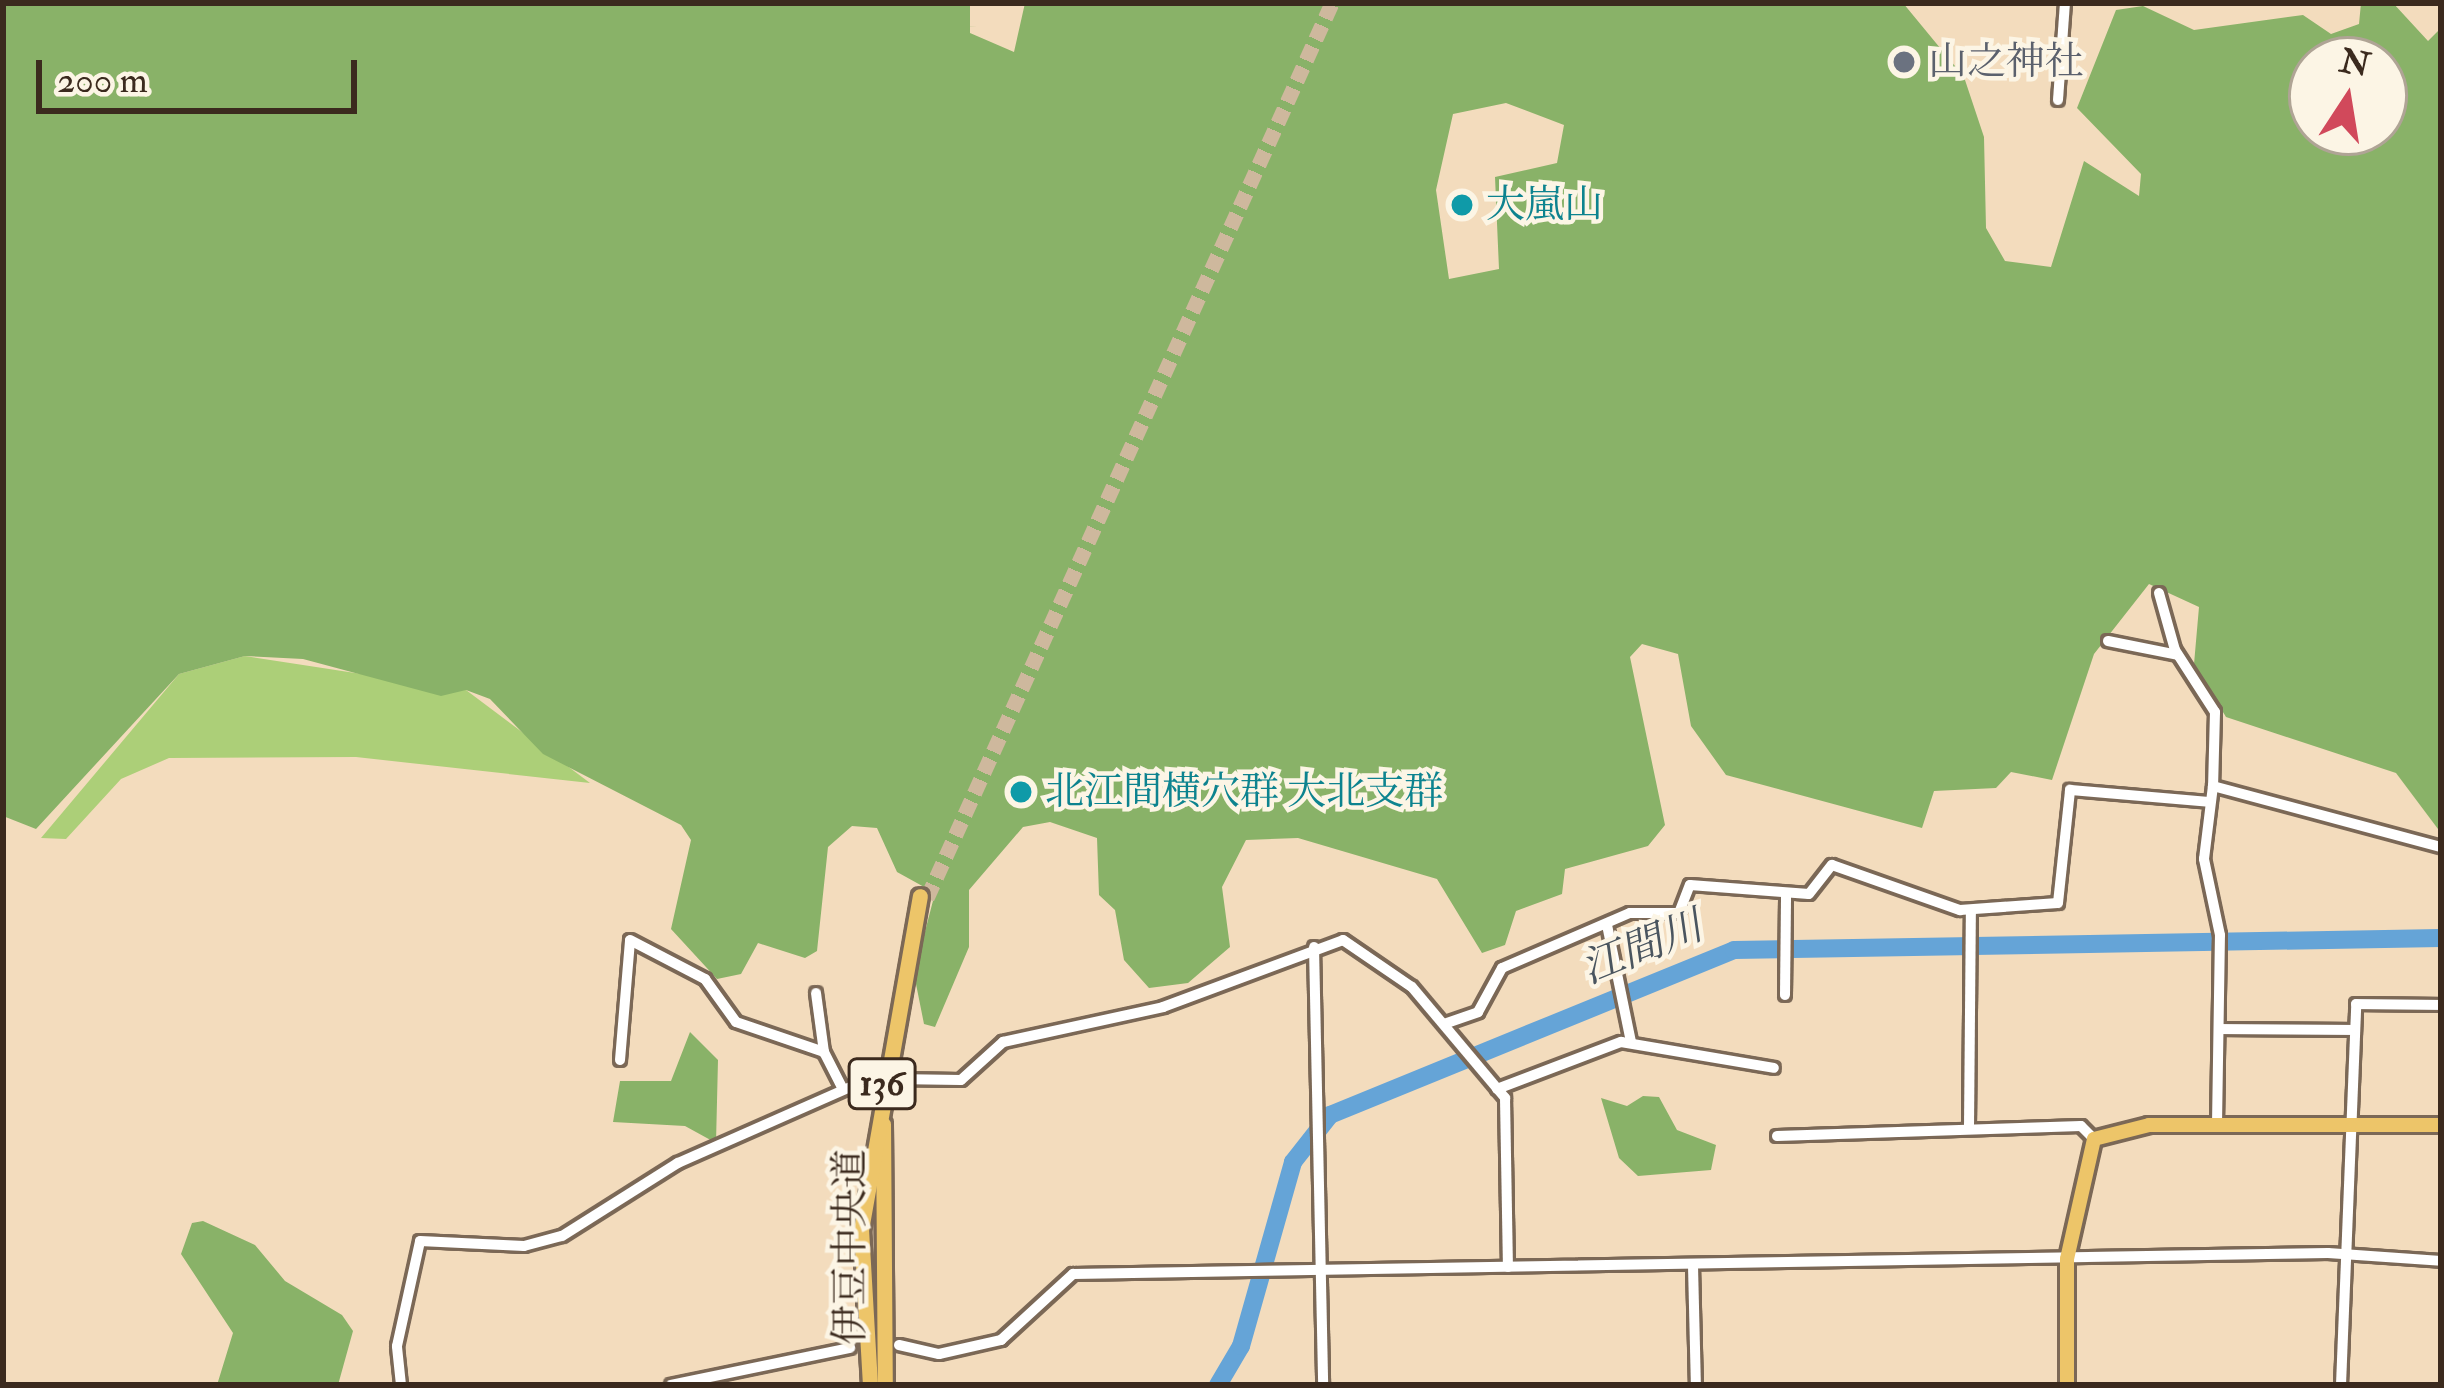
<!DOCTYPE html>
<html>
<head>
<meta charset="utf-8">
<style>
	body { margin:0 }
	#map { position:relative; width:2444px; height:1388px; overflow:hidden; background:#f3dcbd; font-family:"IM FELL Double Pica","Noto Serif JP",serif }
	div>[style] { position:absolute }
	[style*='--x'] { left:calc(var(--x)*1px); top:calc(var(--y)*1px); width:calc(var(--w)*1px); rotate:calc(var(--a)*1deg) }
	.green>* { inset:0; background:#accf78 }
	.forest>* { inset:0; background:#89b268 }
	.river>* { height:18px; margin:-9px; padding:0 9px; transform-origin:9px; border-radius:9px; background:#65a4d7 }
	.highway-tunnel>* { height:15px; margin-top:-7.5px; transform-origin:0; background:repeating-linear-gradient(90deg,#ceb89d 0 15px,transparent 0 23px) }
	.roads { filter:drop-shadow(3px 0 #7b6856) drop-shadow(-3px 0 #7b6856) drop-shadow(0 3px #7b6856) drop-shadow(0 -3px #7b6856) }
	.minor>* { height:10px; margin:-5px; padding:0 5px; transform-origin:5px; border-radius:5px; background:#fff }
	.major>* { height:14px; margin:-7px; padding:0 7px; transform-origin:7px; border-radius:7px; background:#edc569 }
	.highway>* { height:15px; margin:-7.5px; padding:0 7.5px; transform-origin:7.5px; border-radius:7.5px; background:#edc569 }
	.dots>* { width:33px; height:33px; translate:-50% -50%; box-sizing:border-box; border:6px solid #fcf5e5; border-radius:50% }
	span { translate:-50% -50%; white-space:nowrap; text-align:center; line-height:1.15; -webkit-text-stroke:9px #fcf5e5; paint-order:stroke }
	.shield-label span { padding:3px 9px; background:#fcf5e5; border:3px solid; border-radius:9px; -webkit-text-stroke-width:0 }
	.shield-label { font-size:36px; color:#3b2a1e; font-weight:700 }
	.worship-label { font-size:39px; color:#5b616d }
	.left { translate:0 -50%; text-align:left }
	.culture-label { font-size:39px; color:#0d838f }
	.street-label { font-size:39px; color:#3b2a1e }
	.water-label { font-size:42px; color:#4a555f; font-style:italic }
	.frame { position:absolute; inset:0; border:6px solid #3b2a1e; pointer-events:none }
	.north { position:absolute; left:2288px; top:36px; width:120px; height:120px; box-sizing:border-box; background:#fcf5e5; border:3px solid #afa495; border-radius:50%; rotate:12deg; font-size:33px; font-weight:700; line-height:48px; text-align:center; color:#3b2a1e }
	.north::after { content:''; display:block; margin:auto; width:42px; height:54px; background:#d1495b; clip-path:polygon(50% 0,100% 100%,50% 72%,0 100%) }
	.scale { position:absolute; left:36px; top:60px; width:321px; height:54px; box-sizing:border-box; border:6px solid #3b2a1e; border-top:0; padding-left:15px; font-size:36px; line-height:42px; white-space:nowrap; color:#3b2a1e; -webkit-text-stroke:9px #fcf5e5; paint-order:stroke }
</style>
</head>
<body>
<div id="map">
	<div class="green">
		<div style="clip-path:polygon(245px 656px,466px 690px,590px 783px,356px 757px,169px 758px,121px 779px,66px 839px,41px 838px,179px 674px)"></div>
	</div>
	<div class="forest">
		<div style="clip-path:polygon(evenodd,3px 3px,970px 3px,970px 33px,1014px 52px,1025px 3px,1903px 3px,1964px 77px,1984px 137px,1986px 228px,2005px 261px,2051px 267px,2084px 161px,2139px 196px,2141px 174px,2077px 108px,2116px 10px,2143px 6px,2194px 30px,2303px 15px,2331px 34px,2359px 24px,2361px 3px,2393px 3px,2428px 41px,2441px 28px,2441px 833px,2396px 773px,2226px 717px,2194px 664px,2199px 607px,2149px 584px,2094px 654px,2052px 780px,2011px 772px,1996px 788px,1934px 791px,1922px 828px,1726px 775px,1691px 726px,1678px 654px,1642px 644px,1630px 657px,1665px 825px,1648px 846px,1565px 869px,1562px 894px,1516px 911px,1505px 945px,1482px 953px,1437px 879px,1298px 838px,1246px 840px,1222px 887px,1230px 947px,1188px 983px,1149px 988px,1124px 960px,1115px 910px,1099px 895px,1097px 838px,1050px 822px,1023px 827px,969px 890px,969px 947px,935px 1027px,924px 1024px,914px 974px,935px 893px,897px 872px,877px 828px,852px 826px,828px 847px,817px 951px,805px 958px,758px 943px,741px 974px,717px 979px,671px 929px,691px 840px,681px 825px,543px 754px,490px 699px,466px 690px,441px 696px,303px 659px,245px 656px,179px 674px,36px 829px,3px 816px,3px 3px,2312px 60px,2384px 60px,2384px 132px,2312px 132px,2312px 60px,3px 3px,1506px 103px,1564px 125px,1557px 163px,1495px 177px,1499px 269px,1449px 279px,1436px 190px,1453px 114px,1506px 103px)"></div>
		<div style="clip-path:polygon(690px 1032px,718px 1060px,716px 1143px,685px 1126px,613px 1122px,620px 1081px,671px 1081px)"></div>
		<div style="clip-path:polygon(1643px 1096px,1659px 1097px,1677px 1130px,1716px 1145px,1711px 1170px,1638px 1176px,1619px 1158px,1601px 1098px,1627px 1106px)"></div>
		<div style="clip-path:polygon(203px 1221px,255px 1245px,285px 1281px,342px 1315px,353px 1331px,338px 1385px,217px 1385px,233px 1333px,181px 1254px,192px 1223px)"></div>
	</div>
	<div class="river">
		<div style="--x:1218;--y:1385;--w:45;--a:-59.5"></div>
		<div style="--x:1241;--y:1346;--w:191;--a:-74.2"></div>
		<div style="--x:1293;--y:1162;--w:60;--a:-51.8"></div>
		<div style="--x:1330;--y:1115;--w:436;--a:-22.2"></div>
		<div style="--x:1734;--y:950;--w:707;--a:-0.97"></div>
	</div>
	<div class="highway-tunnel">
		<div style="--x:927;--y:898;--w:982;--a:-65.65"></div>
	</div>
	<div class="roads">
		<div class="minor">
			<div style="--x:2058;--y:100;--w:97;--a:-85.9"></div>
			<div style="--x:2159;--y:593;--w:59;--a:74.3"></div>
			<div style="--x:2175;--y:650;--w:74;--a:57.2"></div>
			<div style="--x:2215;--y:712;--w:74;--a:91.5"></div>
			<div style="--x:2108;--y:641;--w:71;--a:11.3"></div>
			<div style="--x:1607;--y:925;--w:119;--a:78.4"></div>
			<div style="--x:1314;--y:947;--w:438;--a:88.8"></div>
			<div style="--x:816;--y:993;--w:60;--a:82.3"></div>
			<div style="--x:1785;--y:995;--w:102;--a:-89.4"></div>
			<div style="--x:1444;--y:1024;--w:36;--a:-19"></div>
			<div style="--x:1478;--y:1012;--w:50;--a:-61.4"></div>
			<div style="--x:1502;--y:968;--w:139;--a:-23.3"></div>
			<div style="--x:1630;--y:913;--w:49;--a:0"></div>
			<div style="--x:1679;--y:913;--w:30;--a:-69"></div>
			<div style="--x:1690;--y:885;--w:119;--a:4.3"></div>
			<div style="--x:1809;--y:894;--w:37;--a:-52"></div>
			<div style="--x:1832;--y:865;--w:136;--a:19.4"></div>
			<div style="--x:1960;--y:910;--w:98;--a:-4.1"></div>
			<div style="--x:2058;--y:903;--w:114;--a:-83.9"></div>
			<div style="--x:2070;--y:790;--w:140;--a:4.9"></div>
			<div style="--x:2219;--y:1029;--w:135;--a:0.4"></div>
			<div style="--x:620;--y:1060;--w:120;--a:-85.2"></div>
			<div style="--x:630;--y:940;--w:85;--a:27.5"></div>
			<div style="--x:705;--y:979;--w:53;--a:54.2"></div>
			<div style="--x:736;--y:1022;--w:93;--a:18.8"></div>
			<div style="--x:824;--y:1052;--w:39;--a:63"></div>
			<div style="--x:893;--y:1079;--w:68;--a:0.8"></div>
			<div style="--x:961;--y:1080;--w:57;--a:-42.1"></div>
			<div style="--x:1003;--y:1042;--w:164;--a:-12.3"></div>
			<div style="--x:1163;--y:1007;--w:192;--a:-20.4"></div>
			<div style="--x:1343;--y:940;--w:83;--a:34.3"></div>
			<div style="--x:1412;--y:987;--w:145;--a:50"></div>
			<div style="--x:1505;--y:1098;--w:169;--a:89"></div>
			<div style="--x:1497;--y:1089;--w:133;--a:-20.8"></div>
			<div style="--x:1621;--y:1042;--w:155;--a:9.6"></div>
			<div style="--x:2217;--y:1124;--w:189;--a:-89.1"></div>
			<div style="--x:2220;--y:935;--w:78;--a:-101.9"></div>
			<div style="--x:2204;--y:859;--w:74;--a:-83"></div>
			<div style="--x:2213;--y:786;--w:236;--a:15"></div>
			<div style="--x:1969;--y:1127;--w:215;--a:-89.5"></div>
			<div style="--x:1777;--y:1136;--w:304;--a:-1.9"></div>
			<div style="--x:2081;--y:1126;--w:18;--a:45"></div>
			<div style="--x:1693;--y:1266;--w:119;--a:88.6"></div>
			<div style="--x:899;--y:1345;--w:41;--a:12.7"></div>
			<div style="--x:939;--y:1354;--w:64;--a:-12.7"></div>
			<div style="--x:1001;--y:1340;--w:98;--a:-42.5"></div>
			<div style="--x:1073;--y:1274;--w:1255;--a:-0.96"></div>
			<div style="--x:2328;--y:1253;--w:113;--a:4"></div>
			<div style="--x:401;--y:1385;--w:39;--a:-96"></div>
			<div style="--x:397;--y:1346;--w:107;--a:-77.6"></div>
			<div style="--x:420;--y:1241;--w:104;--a:2.8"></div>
			<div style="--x:524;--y:1246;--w:39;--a:-15"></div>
			<div style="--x:562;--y:1236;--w:137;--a:-32.2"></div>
			<div style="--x:678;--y:1163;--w:215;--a:-23.8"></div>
			<div style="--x:671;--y:1385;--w:183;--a:-11.7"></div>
			<div style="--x:2341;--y:1385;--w:381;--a:-87.7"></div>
			<div style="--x:2356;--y:1004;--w:85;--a:0.7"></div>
		</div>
		<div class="major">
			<div style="--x:2067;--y:1385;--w:126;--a:-90"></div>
			<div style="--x:2067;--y:1259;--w:123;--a:-77.3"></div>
			<div style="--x:2094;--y:1139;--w:57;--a:-14.3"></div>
			<div style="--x:2149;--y:1125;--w:292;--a:0"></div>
		</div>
		<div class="highway">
			<div style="--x:883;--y:1124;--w:261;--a:89.6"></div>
			<div style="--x:870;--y:1385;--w:155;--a:-93.3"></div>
			<div style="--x:861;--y:1230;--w:339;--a:-80"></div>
		</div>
	</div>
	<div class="dots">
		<div style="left:1904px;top:62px;background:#6b7280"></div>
		<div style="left:1462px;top:205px;background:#0f9aa8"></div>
		<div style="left:1021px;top:792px;background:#0f9aa8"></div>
	</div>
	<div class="shield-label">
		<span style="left:882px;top:1084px">136</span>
	</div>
	<div class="worship-label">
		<span class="left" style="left:1928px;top:62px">山之神社</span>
	</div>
	<div class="culture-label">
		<span class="left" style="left:1486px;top:205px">大嵐山</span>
		<span class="left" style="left:1045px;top:792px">北江間横穴群 大北支群</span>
	</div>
	<div class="street-label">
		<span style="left:851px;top:1247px;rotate:-90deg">伊豆中央道</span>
	</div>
	<div class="water-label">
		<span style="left:1642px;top:948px;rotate:-22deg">江間川</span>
	</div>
	<div class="frame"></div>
	<div class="north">N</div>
	<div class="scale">200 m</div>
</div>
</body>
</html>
